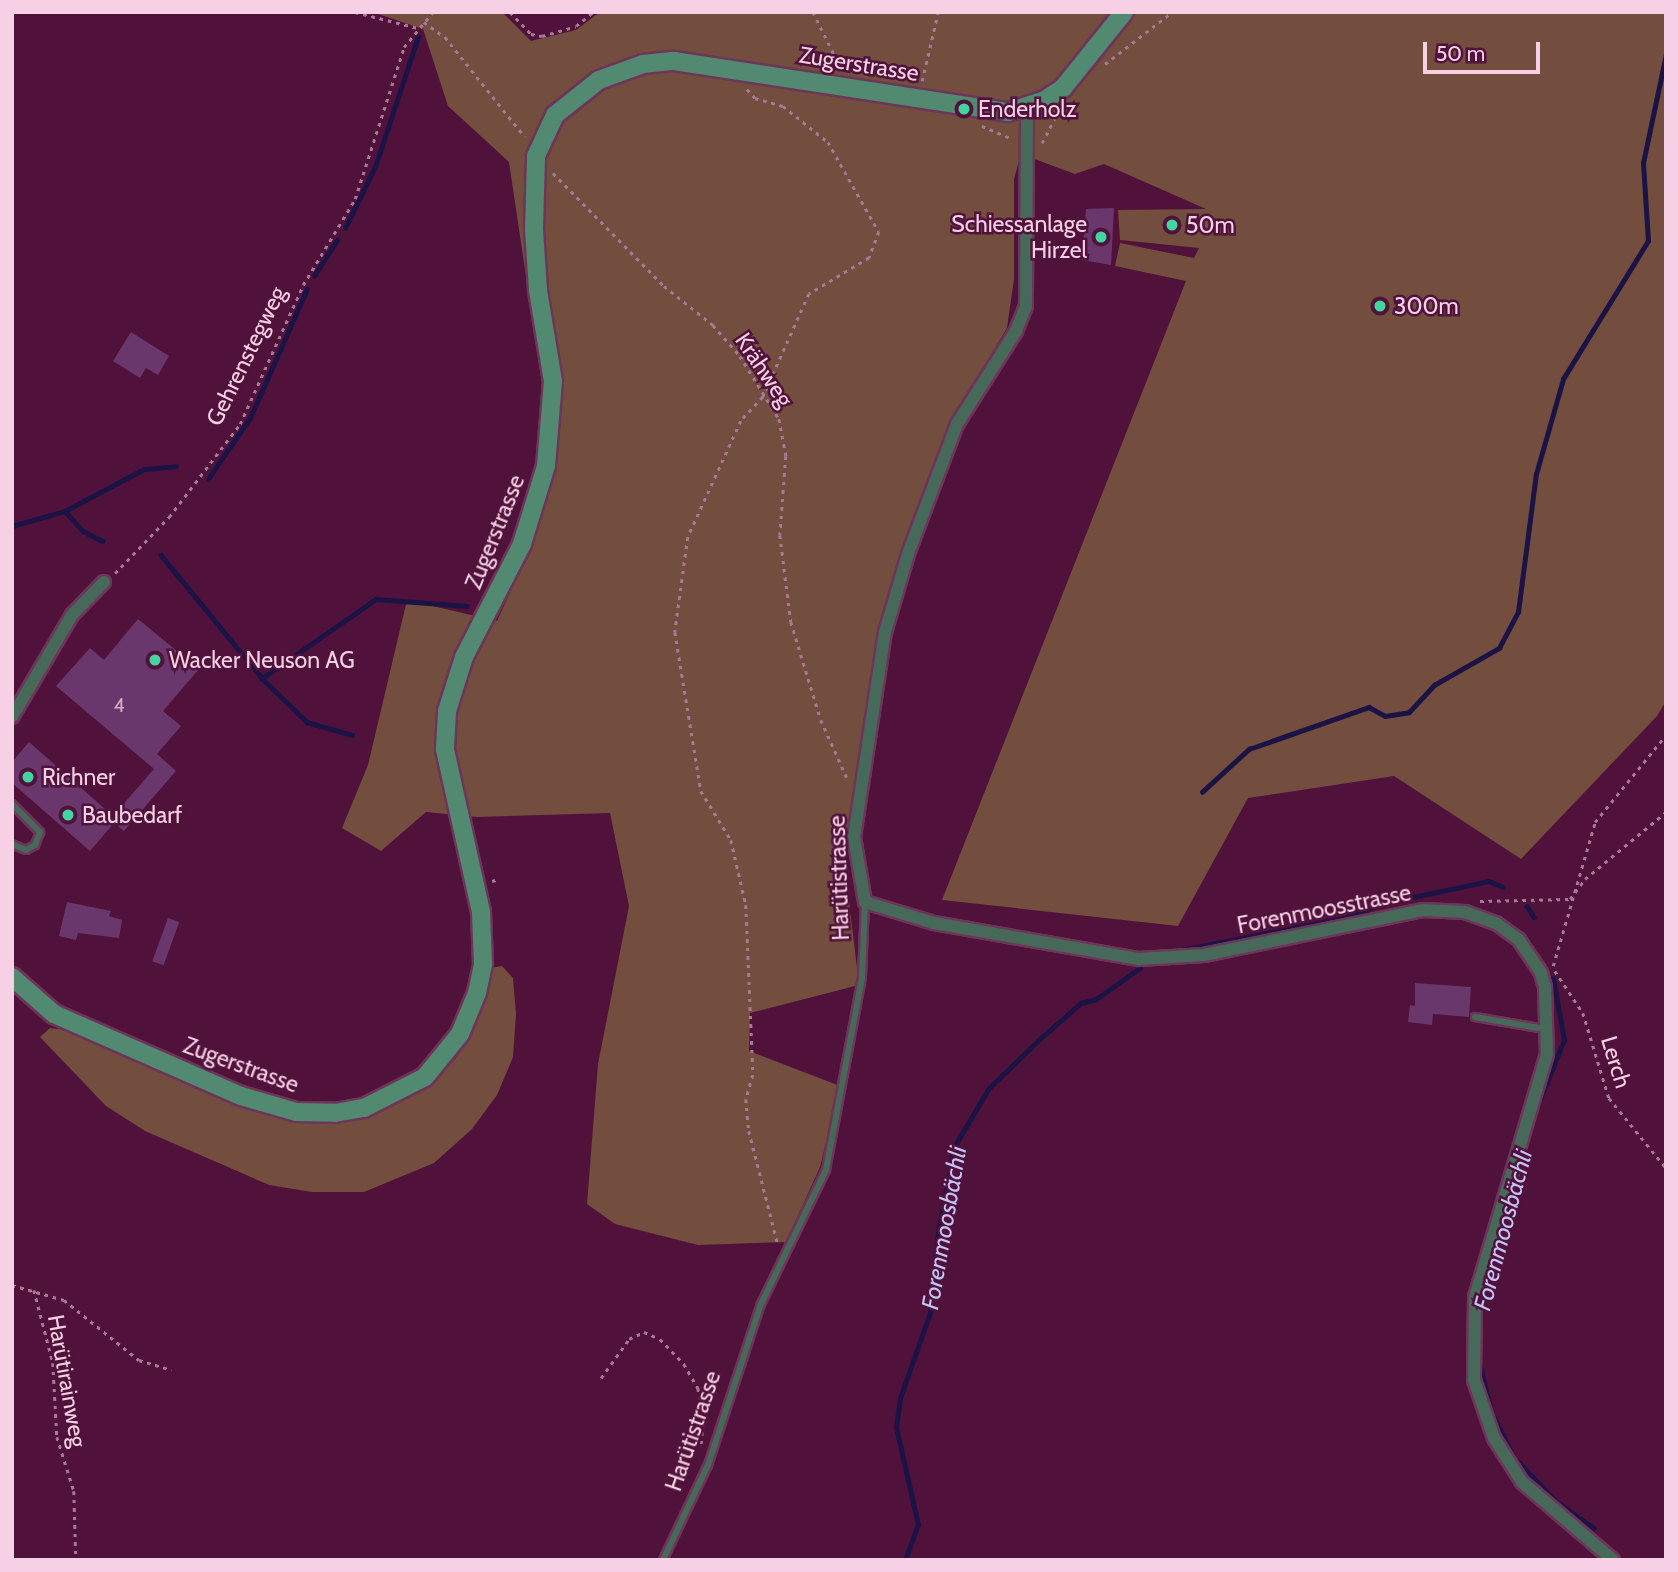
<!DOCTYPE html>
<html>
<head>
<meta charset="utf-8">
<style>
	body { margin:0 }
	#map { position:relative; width:1678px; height:1572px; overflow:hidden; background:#50123a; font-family:Cabin,sans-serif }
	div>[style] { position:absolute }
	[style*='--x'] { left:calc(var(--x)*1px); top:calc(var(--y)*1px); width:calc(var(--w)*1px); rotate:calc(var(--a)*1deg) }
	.green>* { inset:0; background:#734d3d }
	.stream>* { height:4.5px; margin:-2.25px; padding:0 2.25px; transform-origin:2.25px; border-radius:2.25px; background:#1b1345 }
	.building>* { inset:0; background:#69376c; transform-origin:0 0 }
	.path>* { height:2.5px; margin-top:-1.25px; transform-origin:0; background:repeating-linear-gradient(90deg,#a97896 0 3.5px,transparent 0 8.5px) }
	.roads { filter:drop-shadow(2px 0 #6e3459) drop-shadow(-2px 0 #6e3459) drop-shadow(0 2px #6e3459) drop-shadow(0 -2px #6e3459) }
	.lane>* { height:6px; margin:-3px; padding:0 3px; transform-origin:3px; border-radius:3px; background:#476959 }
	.street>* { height:12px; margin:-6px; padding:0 6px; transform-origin:6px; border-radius:6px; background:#476959 }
	.secondary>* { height:18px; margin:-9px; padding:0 9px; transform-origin:9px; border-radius:9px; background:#518971 }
	.dots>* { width:19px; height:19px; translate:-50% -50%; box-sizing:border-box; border:4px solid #50123a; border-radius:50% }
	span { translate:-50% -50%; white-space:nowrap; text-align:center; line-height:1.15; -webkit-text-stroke:5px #50123a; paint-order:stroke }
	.number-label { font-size:19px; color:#d4aac7 }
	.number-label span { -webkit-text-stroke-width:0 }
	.street-label { font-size:23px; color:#f7d0e5 }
	.poi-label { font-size:23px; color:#f7d0e5 }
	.left { translate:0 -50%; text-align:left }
	.right { translate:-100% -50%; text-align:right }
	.water-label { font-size:24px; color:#c4c4f7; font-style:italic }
	.frame { position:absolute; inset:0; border:14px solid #f7d0e5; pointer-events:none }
	.scale { position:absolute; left:1423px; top:42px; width:117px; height:32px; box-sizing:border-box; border:4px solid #f7d0e5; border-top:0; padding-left:9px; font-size:21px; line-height:24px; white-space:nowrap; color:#f7d0e5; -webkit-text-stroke:5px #50123a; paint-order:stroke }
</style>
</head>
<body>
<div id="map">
	<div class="green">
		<div style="clip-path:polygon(372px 12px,502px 12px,531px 41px,576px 30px,600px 12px,1666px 12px,1666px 701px,1657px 716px,1521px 859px,1394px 776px,1248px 798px,1178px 926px,942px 900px,1186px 281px,1115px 266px,1120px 243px,1194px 258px,1199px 248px,1120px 240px,1118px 210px,1206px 209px,1104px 164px,1075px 174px,1021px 154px,1014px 179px,1014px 279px,1007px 328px,951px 421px,902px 550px,877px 634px,844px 858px,859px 985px,750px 1013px,749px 1051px,840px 1086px,820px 1167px,786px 1242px,698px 1245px,615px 1224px,587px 1204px,598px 1064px,629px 906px,610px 813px,477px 817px,426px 812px,381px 851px,342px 828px,368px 765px,407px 600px,497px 621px,535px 538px,554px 465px,509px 162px,448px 106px,423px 29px)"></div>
		<div style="clip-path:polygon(502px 966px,513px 978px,516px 1014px,513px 1057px,497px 1095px,472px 1129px,434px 1163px,364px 1192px,312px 1192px,269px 1185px,145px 1131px,106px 1106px,40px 1037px,50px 1028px,66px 1030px,256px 1112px,297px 1122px,345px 1121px,409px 1098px,455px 1059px,474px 1029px,491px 968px)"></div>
	</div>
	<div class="stream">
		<div style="--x:345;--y:228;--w:68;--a:-63.8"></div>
		<div style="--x:375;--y:167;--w:137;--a:-71.7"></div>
		<div style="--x:314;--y:276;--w:43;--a:-57.4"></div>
		<div style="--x:208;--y:479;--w:74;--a:-55.5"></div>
		<div style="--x:250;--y:418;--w:141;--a:-66.2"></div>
		<div style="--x:65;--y:511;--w:27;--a:48"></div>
		<div style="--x:83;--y:531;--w:22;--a:27"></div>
		<div style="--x:12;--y:526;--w:55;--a:-15.8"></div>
		<div style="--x:65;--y:511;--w:89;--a:-28"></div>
		<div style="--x:144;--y:469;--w:32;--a:-5"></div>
		<div style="--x:161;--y:555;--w:159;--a:50.6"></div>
		<div style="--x:262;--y:678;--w:63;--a:44.4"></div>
		<div style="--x:307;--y:722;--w:47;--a:16.1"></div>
		<div style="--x:262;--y:678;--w:139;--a:-34.7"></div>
		<div style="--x:376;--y:599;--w:91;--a:4.4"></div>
		<div style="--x:1202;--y:792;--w:64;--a:-42.5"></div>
		<div style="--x:1249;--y:749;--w:127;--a:-19.3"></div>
		<div style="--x:1369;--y:707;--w:18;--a:29"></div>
		<div style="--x:1385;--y:716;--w:24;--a:-9"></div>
		<div style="--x:1409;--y:712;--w:37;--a:-47"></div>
		<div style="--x:1434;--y:685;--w:75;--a:-29.6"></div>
		<div style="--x:1499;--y:648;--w:41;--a:-62.2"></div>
		<div style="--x:1518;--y:612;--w:139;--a:-82.6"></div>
		<div style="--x:1536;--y:474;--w:99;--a:-74.1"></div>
		<div style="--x:1563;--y:379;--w:162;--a:-58.4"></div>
		<div style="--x:1648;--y:241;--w:78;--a:-93.7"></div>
		<div style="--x:1643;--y:163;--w:111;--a:-78.1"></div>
		<div style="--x:1390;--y:902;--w:101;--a:-12"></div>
		<div style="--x:1489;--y:881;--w:15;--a:23"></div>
		<div style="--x:1527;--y:906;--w:13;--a:58"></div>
		<div style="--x:1171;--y:952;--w:180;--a:-11.2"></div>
		<div style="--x:1348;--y:917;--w:31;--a:-22"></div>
		<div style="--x:1536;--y:1109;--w:74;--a:-67.9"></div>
		<div style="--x:1564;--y:1040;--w:62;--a:-100.2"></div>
		<div style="--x:1480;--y:1306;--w:36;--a:-76"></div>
		<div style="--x:1480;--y:1364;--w:50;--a:76.2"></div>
		<div style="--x:1492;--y:1413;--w:49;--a:63.4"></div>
		<div style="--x:1514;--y:1457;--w:62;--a:46.3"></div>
		<div style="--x:1557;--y:1502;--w:45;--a:35.1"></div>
		<div style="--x:905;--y:1560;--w:37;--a:-70"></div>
		<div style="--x:918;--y:1525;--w:100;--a:-102.7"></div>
		<div style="--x:896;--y:1427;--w:29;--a:-82"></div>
		<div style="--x:900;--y:1398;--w:90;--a:-70.6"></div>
		<div style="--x:930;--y:1313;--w:80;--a:-84.3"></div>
		<div style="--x:938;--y:1233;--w:87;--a:-79.5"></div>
		<div style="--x:954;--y:1147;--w:69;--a:-59.3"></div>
		<div style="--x:989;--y:1088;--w:74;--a:-43.9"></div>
		<div style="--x:1042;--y:1037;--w:52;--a:-41.1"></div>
		<div style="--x:1081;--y:1003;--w:16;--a:-15"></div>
		<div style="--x:1096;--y:999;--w:54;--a:-35.2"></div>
	</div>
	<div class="building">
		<div style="clip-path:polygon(1114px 208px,1111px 265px,1082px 260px,1086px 209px)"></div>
		<div style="clip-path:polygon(131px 332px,169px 356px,158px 375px,146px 368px,140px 378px,113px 361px)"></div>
		<div style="clip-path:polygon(138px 619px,199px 669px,163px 711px,181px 726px,157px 754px,176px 771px,124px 831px,114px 823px,90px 851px,12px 783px,12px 762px,29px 742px,113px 816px,154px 769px,56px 686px,90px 648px,104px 660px)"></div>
		<div style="clip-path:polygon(67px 902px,111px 911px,109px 916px,122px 920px,119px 938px,78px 933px,76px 940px,59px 936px)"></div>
		<div style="left:168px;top:918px;width:12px;height:46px;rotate:20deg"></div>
		<div style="clip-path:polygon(1415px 983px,1471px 987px,1469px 1017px,1433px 1014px,1432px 1025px,1408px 1022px,1410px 1005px,1415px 1006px)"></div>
	</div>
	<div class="path">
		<div style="--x:355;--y:12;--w:65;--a:14.3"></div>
		<div style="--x:510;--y:12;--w:30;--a:46"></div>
		<div style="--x:531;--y:34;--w:11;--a:10"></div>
		<div style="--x:542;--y:36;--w:35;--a:-16"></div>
		<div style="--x:576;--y:26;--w:22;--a:-39"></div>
		<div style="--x:813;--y:12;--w:45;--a:63.4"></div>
		<div style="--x:833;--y:52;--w:18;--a:96"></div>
		<div style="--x:424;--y:22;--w:26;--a:36"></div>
		<div style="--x:445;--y:37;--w:128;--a:51.3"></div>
		<div style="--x:1105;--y:64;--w:85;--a:-37.8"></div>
		<div style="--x:922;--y:81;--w:71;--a:-76.9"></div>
		<div style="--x:747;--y:89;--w:12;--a:48"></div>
		<div style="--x:755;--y:98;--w:29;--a:16"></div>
		<div style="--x:783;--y:106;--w:58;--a:38.7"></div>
		<div style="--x:828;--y:142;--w:103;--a:60.5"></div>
		<div style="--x:879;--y:232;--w:28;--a:111"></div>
		<div style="--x:869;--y:258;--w:70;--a:149"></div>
		<div style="--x:809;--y:294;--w:113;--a:114.1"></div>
		<div style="--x:763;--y:397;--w:33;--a:133"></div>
		<div style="--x:741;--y:421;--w:128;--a:114.6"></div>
		<div style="--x:688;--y:537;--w:96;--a:97.8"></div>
		<div style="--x:675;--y:632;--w:161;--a:80.7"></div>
		<div style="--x:701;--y:791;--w:57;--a:58.5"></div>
		<div style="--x:731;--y:840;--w:67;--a:77"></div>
		<div style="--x:746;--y:905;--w:170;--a:87.6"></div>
		<div style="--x:753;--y:1075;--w:25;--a:106"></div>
		<div style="--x:746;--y:1099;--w:32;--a:85"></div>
		<div style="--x:749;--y:1131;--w:118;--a:75.7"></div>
		<div style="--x:982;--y:126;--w:33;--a:23"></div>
		<div style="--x:1042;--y:143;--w:34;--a:-63"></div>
		<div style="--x:553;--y:173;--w:158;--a:45.5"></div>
		<div style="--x:664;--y:286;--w:63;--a:38.5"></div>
		<div style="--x:713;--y:325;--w:41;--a:48.9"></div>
		<div style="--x:740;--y:356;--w:74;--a:58.2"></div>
		<div style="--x:779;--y:419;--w:38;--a:79"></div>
		<div style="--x:786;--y:456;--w:79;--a:94.3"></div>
		<div style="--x:780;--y:535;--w:88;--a:82.8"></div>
		<div style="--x:791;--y:622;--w:102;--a:73"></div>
		<div style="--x:821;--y:720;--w:66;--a:65.8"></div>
		<div style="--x:115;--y:573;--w:78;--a:-46"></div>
		<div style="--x:169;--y:517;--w:117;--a:-52.6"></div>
		<div style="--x:240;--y:424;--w:153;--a:-65.6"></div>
		<div style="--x:303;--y:285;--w:100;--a:-58.8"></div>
		<div style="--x:355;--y:199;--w:160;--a:-72.1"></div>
		<div style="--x:404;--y:47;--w:45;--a:-50.4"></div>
		<div style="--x:492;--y:881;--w:7;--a:-16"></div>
		<div style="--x:1480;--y:901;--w:90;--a:-1.3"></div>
		<div style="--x:1570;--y:899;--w:25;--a:-53"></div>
		<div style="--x:1585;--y:879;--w:105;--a:-39.6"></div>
		<div style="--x:1553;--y:966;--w:150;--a:-73.7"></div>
		<div style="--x:1595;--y:822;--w:112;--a:-50.8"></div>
		<div style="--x:1555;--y:971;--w:50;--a:56.3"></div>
		<div style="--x:1583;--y:1013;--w:89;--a:73"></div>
		<div style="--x:1609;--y:1098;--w:90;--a:50.8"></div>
		<div style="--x:12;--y:1285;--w:54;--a:16.1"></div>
		<div style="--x:64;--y:1300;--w:96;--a:38.7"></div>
		<div style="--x:139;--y:1360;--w:34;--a:17"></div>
		<div style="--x:34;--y:1290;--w:75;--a:75.4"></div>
		<div style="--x:53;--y:1363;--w:74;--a:86.9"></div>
		<div style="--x:57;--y:1437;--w:57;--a:72.5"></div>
		<div style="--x:74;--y:1491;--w:69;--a:88.3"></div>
		<div style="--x:601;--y:1378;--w:48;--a:-54.3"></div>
		<div style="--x:629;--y:1339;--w:17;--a:-25"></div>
		<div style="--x:644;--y:1332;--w:17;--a:24"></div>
		<div style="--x:660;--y:1339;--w:35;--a:46"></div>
		<div style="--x:684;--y:1364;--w:28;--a:60"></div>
		<div style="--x:698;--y:1388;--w:28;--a:77"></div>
		<div style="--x:704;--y:1415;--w:33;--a:95"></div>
	</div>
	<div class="roads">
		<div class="lane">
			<div style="--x:12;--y:804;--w:40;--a:45"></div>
			<div style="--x:40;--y:832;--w:14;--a:111"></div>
			<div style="--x:35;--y:845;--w:10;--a:151"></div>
			<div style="--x:26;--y:850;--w:15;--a:-157"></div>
			<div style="--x:1475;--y:1017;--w:71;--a:9.7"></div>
			<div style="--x:663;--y:1560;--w:105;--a:-64.7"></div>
			<div style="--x:708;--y:1465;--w:169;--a:-71.8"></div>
			<div style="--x:761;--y:1304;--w:149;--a:-64.1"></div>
			<div style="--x:826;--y:1170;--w:196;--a:-79.4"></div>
			<div style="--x:862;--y:977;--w:75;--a:-87.7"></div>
		</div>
		<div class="street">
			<div style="--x:1027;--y:108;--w:198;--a:90.3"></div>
			<div style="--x:1026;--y:306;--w:27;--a:112"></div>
			<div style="--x:1016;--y:331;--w:110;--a:122.4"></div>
			<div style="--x:957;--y:424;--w:139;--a:110.7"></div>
			<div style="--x:908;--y:554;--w:81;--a:106.4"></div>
			<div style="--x:885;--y:632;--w:207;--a:98.6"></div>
			<div style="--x:854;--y:837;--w:66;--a:80.4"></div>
			<div style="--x:865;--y:902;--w:72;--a:16.9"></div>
			<div style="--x:934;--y:923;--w:208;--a:10"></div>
			<div style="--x:1139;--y:959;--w:65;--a:-3.5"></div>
			<div style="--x:1204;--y:955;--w:224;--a:-11.6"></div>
			<div style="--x:1423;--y:910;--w:42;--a:2.7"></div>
			<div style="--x:1465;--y:912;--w:33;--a:20"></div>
			<div style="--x:1496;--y:923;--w:29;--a:36"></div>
			<div style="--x:1519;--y:940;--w:40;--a:56"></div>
			<div style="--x:1541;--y:973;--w:15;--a:74"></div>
			<div style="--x:1545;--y:987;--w:67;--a:88.3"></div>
			<div style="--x:1547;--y:1054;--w:253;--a:106.5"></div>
			<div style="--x:1475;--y:1297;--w:83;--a:90.7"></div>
			<div style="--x:1474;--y:1380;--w:61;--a:71"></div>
			<div style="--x:1494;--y:1438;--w:52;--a:57.5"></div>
			<div style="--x:1522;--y:1482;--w:120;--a:40.6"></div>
			<div style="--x:12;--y:717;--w:118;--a:-59.5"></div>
			<div style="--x:72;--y:615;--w:46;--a:-45.9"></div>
		</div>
		<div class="secondary">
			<div style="--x:12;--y:977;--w:56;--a:41.4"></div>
			<div style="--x:54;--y:1014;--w:204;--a:23.7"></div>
			<div style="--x:241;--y:1096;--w:57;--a:16.2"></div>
			<div style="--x:296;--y:1112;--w:39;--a:1"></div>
			<div style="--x:335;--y:1113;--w:29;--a:-10"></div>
			<div style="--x:364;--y:1108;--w:68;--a:-26.9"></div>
			<div style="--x:425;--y:1077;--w:55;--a:-50.9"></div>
			<div style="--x:460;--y:1034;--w:44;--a:-67.5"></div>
			<div style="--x:477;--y:993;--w:30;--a:-78"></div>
			<div style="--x:483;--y:964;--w:52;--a:-92.2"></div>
			<div style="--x:481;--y:912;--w:167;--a:-102.5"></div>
			<div style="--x:445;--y:749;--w:38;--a:-87"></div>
			<div style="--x:447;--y:711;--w:57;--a:-72.5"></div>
			<div style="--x:464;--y:657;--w:127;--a:-62.8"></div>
			<div style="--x:522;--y:544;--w:82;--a:-72.9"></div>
			<div style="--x:546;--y:466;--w:85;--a:-85.3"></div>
			<div style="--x:553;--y:381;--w:92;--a:-99.4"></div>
			<div style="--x:538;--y:290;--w:61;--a:-93.8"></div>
			<div style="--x:534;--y:229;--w:73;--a:-88.4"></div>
			<div style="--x:536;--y:156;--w:45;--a:-65.1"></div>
			<div style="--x:555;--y:115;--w:56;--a:-38.5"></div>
			<div style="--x:599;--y:80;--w:47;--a:-20"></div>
			<div style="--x:643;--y:64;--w:31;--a:-6"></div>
			<div style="--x:674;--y:61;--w:338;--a:8.7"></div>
			<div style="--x:1008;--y:112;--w:39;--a:-18"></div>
			<div style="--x:1045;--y:100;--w:22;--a:-34"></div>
			<div style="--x:1063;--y:88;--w:97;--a:-51.2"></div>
		</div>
	</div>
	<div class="dots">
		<div style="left:964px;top:109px;background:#43d4a0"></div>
		<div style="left:1172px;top:225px;background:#43d4a0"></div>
		<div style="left:1101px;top:237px;background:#43d4a0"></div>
		<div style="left:1380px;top:306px;background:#43d4a0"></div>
		<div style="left:155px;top:660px;background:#43d4a0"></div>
		<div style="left:28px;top:777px;background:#43d4a0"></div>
		<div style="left:68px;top:815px;background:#43d4a0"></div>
	</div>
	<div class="number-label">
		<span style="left:119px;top:706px">4</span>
	</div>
	<div class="street-label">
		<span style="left:859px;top:64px;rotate:9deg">Zugerstrasse</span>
		<span style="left:246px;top:356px;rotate:-64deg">Gehrenstegweg</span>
		<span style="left:764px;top:370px;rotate:56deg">Krähweg</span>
		<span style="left:495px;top:532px;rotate:-68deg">Zugerstrasse</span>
		<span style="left:839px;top:878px;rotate:-92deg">Harütistrasse</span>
		<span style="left:1324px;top:909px;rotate:-11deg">Forenmoosstrasse</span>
		<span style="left:1616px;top:1062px;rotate:73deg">Lerch</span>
		<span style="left:241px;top:1065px;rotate:20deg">Zugerstrasse</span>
		<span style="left:67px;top:1381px;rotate:80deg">Harütirainweg</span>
		<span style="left:693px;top:1431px;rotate:-71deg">Harütistrasse</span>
	</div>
	<div class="poi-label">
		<span class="left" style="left:978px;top:109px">Enderholz</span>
		<span class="right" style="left:1087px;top:237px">Schiessanlage<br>Hirzel</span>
		<span class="left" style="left:1186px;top:225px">50m</span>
		<span class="left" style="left:1394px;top:306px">300m</span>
		<span class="left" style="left:169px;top:660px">Wacker Neuson AG</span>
		<span class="left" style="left:42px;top:777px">Richner</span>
		<span class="left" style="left:82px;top:815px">Baubedarf</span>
	</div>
	<div class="water-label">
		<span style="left:944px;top:1228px;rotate:-80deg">Forenmoosbächli</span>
		<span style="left:1503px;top:1230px;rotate:-75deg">Forenmoosbächli</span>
	</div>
	<div class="frame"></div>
	<div class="scale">50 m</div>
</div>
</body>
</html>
